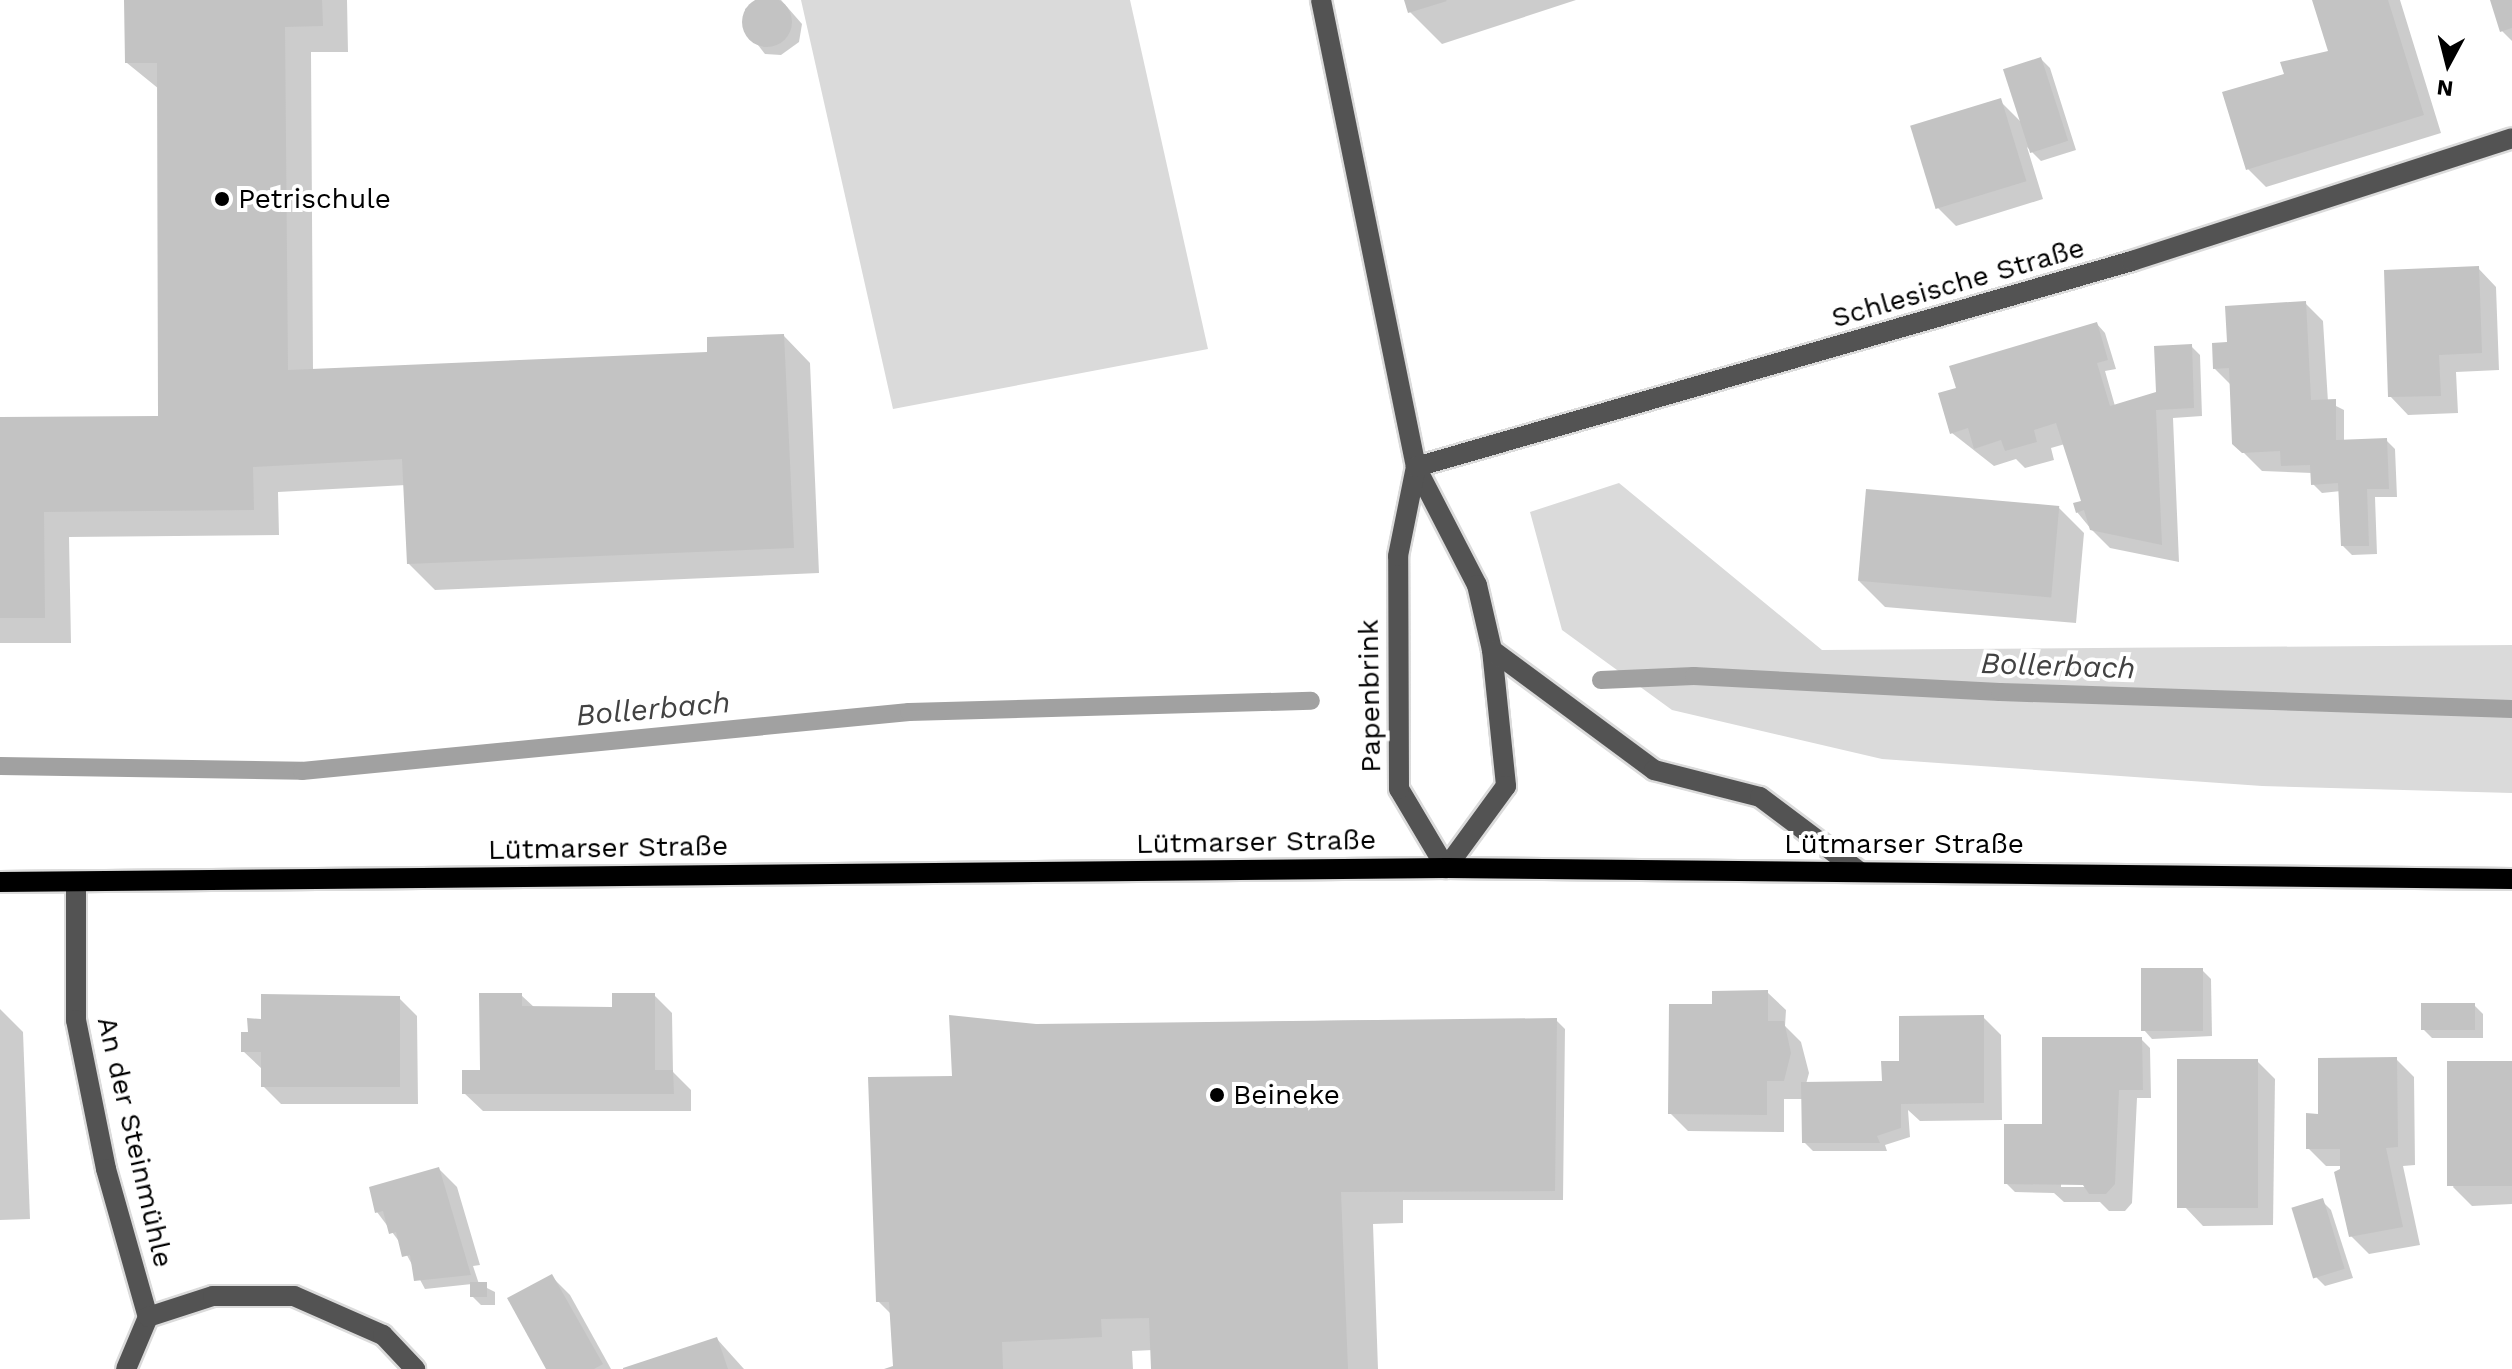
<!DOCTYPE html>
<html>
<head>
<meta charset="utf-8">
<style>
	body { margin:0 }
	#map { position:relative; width:2512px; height:1369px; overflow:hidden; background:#fff; font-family:"Work Sans",sans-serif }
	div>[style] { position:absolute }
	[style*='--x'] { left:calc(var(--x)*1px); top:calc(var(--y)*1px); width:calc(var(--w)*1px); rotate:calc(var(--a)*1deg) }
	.green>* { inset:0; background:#dadada }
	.shadow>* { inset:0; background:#0003 }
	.stream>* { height:18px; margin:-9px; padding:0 9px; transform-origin:9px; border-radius:9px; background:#a1a1a1 }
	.building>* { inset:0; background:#c3c3c3; transform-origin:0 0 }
	.round { border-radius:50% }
	.roads { filter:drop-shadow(2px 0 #dbdbdb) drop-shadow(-2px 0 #dbdbdb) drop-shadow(0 2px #dbdbdb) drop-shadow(0 -2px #dbdbdb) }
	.minor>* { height:20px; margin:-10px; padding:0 10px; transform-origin:10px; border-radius:10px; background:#535353 }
	.major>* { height:20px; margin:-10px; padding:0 10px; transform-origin:10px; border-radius:10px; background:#000 }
	.dots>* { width:22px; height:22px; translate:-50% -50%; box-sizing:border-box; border:4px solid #fff; border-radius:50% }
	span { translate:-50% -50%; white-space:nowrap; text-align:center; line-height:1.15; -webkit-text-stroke:8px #fff; paint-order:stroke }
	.poi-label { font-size:28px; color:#000 }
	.left { translate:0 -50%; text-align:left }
	.street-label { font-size:28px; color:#000 }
	.water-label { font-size:30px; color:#424242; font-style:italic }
	.north { position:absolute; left:2408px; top:24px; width:80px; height:80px; -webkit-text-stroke:6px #fff; paint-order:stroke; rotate:187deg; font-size:22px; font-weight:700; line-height:32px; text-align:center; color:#000 }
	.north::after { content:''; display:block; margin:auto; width:28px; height:36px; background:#000; clip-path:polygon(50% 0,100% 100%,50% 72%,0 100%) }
</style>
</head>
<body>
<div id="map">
	<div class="green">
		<div style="clip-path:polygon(801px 0,1130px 0,1208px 349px,893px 409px)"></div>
		<div style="clip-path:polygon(1619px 483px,1822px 650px,2512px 645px,2512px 793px,2262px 786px,1882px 759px,1672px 710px,1562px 630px,1530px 512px)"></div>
	</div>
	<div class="shadow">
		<div style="clip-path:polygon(126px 0,347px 0,348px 52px,311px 52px,313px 371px,710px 354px,784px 336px,810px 363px,819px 573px,435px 590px,409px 564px,406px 485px,278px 492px,279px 535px,69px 537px,71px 643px,0 643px,0 419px,160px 418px,159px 89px,127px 63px)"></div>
		<div style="clip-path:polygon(758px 0,781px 0,802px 24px,799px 42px,781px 55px,765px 54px,744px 27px,745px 9px)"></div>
		<div style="clip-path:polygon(1406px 0,1576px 0,1442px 44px,1410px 12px)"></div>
		<div style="clip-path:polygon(2314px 0,2400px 0,2441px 133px,2266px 187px,2248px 169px,2287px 75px,2331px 53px)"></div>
		<div style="clip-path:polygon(2492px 0,2512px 0,2512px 41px,2502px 31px)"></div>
		<div style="clip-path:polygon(2041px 59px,2050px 68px,2076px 150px,2041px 161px,2027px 147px,2043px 199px,1956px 226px,1938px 208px,2000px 101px,2023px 124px)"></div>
		<div style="clip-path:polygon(2478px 268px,2496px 287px,2499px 370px,2456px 372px,2458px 413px,2408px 415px,2390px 396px)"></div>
		<div style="clip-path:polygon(2305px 303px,2323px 321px,2328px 402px,2344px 410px,2344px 442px,2386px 440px,2395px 449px,2397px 497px,2375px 497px,2377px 554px,2352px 555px,2343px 546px,2341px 491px,2322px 493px,2313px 484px,2312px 473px,2262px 471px,2234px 443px,2231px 385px,2214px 368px,2229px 344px)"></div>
		<div style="clip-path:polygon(2097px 324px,2105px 333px,2116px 369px,2105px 371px,2115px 406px,2155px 394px,2191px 346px,2200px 355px,2202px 416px,2173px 418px,2179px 562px,2110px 548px,2091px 529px,2077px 512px,2083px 502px,2065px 444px,2051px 448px,2054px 460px,2025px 468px,2016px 459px,1994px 466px,1952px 433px,1958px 389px)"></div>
		<div style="clip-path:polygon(2058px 507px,2084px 533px,2076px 623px,1885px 607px,1859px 581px)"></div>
		<div style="clip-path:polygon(2202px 970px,2211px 979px,2212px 1036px,2152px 1039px,2144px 1030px)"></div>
		<div style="clip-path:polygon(1767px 992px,1786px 1010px,1785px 1026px,1801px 1042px,1809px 1073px,1806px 1084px,1887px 1084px,1901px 1063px,1983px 1017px,2001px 1035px,2002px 1120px,1920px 1121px,1908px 1110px,1910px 1137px,1885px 1145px,1887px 1151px,1813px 1151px,1804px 1142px,1803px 1099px,1784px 1099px,1784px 1132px,1688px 1131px,1670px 1113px,1714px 1006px)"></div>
		<div style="clip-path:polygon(521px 995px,535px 1008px,614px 1009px,654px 995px,672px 1013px,673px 1072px,691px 1090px,691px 1111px,483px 1111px,464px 1093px,482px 1072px)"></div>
		<div style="clip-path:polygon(399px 998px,417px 1016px,418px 1104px,281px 1104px,263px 1086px,262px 1069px,243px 1051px,263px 1021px)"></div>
		<div style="clip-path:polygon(2474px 1005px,2483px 1014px,2483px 1038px,2432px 1038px,2423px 1029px)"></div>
		<div style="clip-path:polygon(0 1009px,23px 1032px,30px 1219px,0 1220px)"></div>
		<div style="clip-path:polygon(1374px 1020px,1556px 1020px,1565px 1029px,1563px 1200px,1403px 1200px,1403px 1223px,1373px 1224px,1378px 1369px,1153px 1369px,1153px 1350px,1132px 1351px,1133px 1369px,889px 1369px,897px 1367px,892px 1315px,878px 1301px,954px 1078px,1036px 1026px)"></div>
		<div style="clip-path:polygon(evenodd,2141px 1039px,2150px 1048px,2151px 1098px,2137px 1098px,2132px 1203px,2125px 1211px,2109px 1211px,2100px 1202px,2064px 1202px,2054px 1193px,2015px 1192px,2006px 1183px,2041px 1126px,2141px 1039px,2061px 1183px,2093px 1183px,2093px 1187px,2061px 1187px,2061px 1183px)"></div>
		<div style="clip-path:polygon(2396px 1059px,2414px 1077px,2415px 1165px,2403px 1166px,2420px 1245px,2369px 1254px,2351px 1236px,2342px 1166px,2326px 1166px,2308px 1148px,2320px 1116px)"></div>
		<div style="clip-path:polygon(2257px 1061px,2275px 1079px,2273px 1225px,2203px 1226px,2185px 1207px)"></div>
		<div style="clip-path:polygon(2512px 1063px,2512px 1204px,2472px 1206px,2453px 1187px)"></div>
		<div style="clip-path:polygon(439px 1169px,457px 1187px,480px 1265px,473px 1266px,479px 1284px,495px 1292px,495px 1305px,481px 1305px,472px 1296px,472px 1284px,425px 1289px,401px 1244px,377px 1212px)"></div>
		<div style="clip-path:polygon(2322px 1201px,2331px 1210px,2353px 1278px,2325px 1286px,2316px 1277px)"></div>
		<div style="clip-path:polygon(551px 1276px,570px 1295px,611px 1369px,548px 1369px)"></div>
		<div style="clip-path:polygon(717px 1339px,744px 1369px,628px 1369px)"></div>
	</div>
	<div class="stream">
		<div style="--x:1601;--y:680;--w:93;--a:-2.5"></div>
		<div style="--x:1694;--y:676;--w:306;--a:3"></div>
		<div style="--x:2000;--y:692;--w:512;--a:1.9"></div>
		<div style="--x:0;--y:766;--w:302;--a:0.9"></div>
		<div style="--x:302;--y:771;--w:610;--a:-5.55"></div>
		<div style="--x:909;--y:712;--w:402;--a:-1.6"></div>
	</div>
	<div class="building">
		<div class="round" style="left:742px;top:-3px;width:50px;height:50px"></div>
		<div style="clip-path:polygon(124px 0,322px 0,323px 26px,285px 27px,288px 370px,707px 352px,707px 337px,784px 334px,794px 548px,407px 564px,402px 459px,253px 467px,254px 510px,44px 512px,45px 618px,0 618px,0 417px,158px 416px,157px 63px,125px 63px)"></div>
		<div style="clip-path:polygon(1404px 0,1446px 0,1447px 1px,1408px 13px)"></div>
		<div style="clip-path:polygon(2312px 0,2388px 0,2424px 115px,2246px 170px,2222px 92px,2284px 74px,2280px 62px,2328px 51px)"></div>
		<div style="clip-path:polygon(2490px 0,2512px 0,2512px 28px,2500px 32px)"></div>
		<div style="left:2041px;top:57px;width:88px;height:40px;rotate:72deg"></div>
		<div style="left:2001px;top:98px;width:87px;height:95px;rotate:73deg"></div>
		<div style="clip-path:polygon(2479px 266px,2482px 353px,2439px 355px,2441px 396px,2388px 397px,2384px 270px)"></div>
		<div style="clip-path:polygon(2306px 301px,2311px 400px,2336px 399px,2336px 440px,2387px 438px,2389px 489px,2367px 489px,2369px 546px,2341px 546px,2338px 483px,2311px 485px,2310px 465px,2281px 466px,2280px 451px,2242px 453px,2232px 444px,2229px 368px,2213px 369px,2212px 343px,2227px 342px,2225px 306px)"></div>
		<div style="clip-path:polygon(2097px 322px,2108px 360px,2097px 363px,2110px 406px,2156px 392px,2154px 346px,2192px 344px,2194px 408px,2156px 410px,2162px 545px,2090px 530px,2084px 510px,2076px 513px,2073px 503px,2081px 501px,2056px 423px,2034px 430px,2037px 442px,2005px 451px,2001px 440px,1974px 449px,1968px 428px,1950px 434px,1938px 393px,1956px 388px,1949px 366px)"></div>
		<div style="left:1866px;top:489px;width:194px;height:92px;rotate:5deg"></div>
		<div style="left:2141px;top:968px;width:62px;height:63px"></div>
		<div style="clip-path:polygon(1768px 990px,1768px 1021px,1784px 1021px,1791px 1053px,1784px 1081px,1767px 1081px,1767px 1115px,1668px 1114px,1669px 1004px,1712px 1004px,1712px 991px)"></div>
		<div style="clip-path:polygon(479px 993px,522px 993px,522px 1006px,612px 1007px,612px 993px,655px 993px,655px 1070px,673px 1070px,674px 1094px,462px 1094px,462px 1070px,480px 1070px)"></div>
		<div style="clip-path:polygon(261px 994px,400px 996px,400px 1087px,261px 1087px,261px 1052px,241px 1052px,241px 1032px,248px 1032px,247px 1018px,261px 1019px)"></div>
		<div style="left:2421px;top:1003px;width:54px;height:27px"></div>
		<div style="clip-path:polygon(949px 1015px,1036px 1024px,1557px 1018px,1555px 1191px,1341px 1192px,1348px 1369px,1151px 1369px,1149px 1318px,1101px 1319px,1102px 1337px,1002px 1342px,1003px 1369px,884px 1369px,893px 1366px,889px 1302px,876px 1302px,868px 1077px,952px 1076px)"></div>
		<div style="clip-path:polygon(1984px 1015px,1984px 1103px,1901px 1104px,1901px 1128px,1877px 1136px,1880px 1143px,1802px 1143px,1801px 1082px,1882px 1081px,1881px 1061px,1899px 1061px,1899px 1016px)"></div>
		<div style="clip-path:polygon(2042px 1037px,2142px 1037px,2143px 1090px,2119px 1090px,2115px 1184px,2106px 1194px,2089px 1194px,2083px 1185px,2004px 1184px,2004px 1124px,2042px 1124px)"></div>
		<div style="clip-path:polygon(2397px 1057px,2398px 1147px,2386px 1148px,2403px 1227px,2349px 1237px,2334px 1172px,2340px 1169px,2340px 1149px,2306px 1149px,2306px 1113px,2318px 1114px,2318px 1058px)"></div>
		<div style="left:2177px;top:1059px;width:81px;height:149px"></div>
		<div style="left:2512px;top:1061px;width:125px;height:65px;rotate:90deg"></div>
		<div style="clip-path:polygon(439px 1167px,471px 1275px,414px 1281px,410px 1255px,402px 1257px,396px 1232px,389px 1234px,383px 1211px,375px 1213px,369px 1187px)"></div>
		<div style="left:2323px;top:1198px;width:74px;height:33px;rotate:73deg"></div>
		<div style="clip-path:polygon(552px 1274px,603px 1364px,594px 1369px,546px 1369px,507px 1298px)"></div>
		<div style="left:470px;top:1282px;width:17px;height:15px"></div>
		<div style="clip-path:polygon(717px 1337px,728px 1369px,623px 1369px,623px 1368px)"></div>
	</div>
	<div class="roads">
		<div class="minor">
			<div style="--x:1321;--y:0;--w:477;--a:78.5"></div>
			<div style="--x:1416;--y:467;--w:133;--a:62.7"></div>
			<div style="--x:1477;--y:585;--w:67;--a:77"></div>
			<div style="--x:1492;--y:650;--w:137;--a:84.1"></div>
			<div style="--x:1506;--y:786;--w:102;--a:126.2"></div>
			<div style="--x:1446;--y:868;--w:92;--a:-120.7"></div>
			<div style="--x:1399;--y:789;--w:233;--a:-90.2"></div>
			<div style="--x:1398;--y:556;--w:91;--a:-78.6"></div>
			<div style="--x:1416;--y:467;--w:745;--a:-16.05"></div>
			<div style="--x:2132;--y:261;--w:399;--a:-17.9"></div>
			<div style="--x:1492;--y:650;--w:202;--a:36.5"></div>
			<div style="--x:1654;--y:770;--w:109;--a:14.3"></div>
			<div style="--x:1760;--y:797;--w:125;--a:36.9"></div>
			<div style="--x:76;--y:882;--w:138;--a:90"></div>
			<div style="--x:76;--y:1020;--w:152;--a:78.6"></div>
			<div style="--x:106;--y:1169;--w:154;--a:74.2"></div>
			<div style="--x:148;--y:1317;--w:56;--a:112.9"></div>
			<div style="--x:148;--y:1317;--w:68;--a:-17.9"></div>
			<div style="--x:213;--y:1296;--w:81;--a:0"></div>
			<div style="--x:294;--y:1296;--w:97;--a:23.7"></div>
			<div style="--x:383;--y:1335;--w:47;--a:46.7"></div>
		</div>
		<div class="major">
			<div style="--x:0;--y:882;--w:1446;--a:-0.55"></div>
			<div style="--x:1446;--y:868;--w:1066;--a:0.59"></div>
		</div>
	</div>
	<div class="dots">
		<div style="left:222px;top:199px;background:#000"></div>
		<div style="left:1217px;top:1095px;background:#000"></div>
	</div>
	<div class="poi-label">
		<span class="left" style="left:238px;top:199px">Petrischule</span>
		<span class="left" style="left:1233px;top:1095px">Beineke</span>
	</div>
	<div class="street-label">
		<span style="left:1958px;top:283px;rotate:-16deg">Schlesische Straße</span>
		<span style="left:1370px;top:696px;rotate:-91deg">Papenbrink</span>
		<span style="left:1256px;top:842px;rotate:-1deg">Lütmarser Straße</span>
		<span style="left:1904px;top:844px">Lütmarser Straße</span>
		<span style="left:608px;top:848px;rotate:-1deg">Lütmarser Straße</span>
		<span style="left:135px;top:1142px;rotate:77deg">An der Steinmühle</span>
	</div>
	<div class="water-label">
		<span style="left:2058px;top:666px;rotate:2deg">Bollerbach</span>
		<span style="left:653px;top:709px;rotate:-5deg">Bollerbach</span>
	</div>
	<div class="north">N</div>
</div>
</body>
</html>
